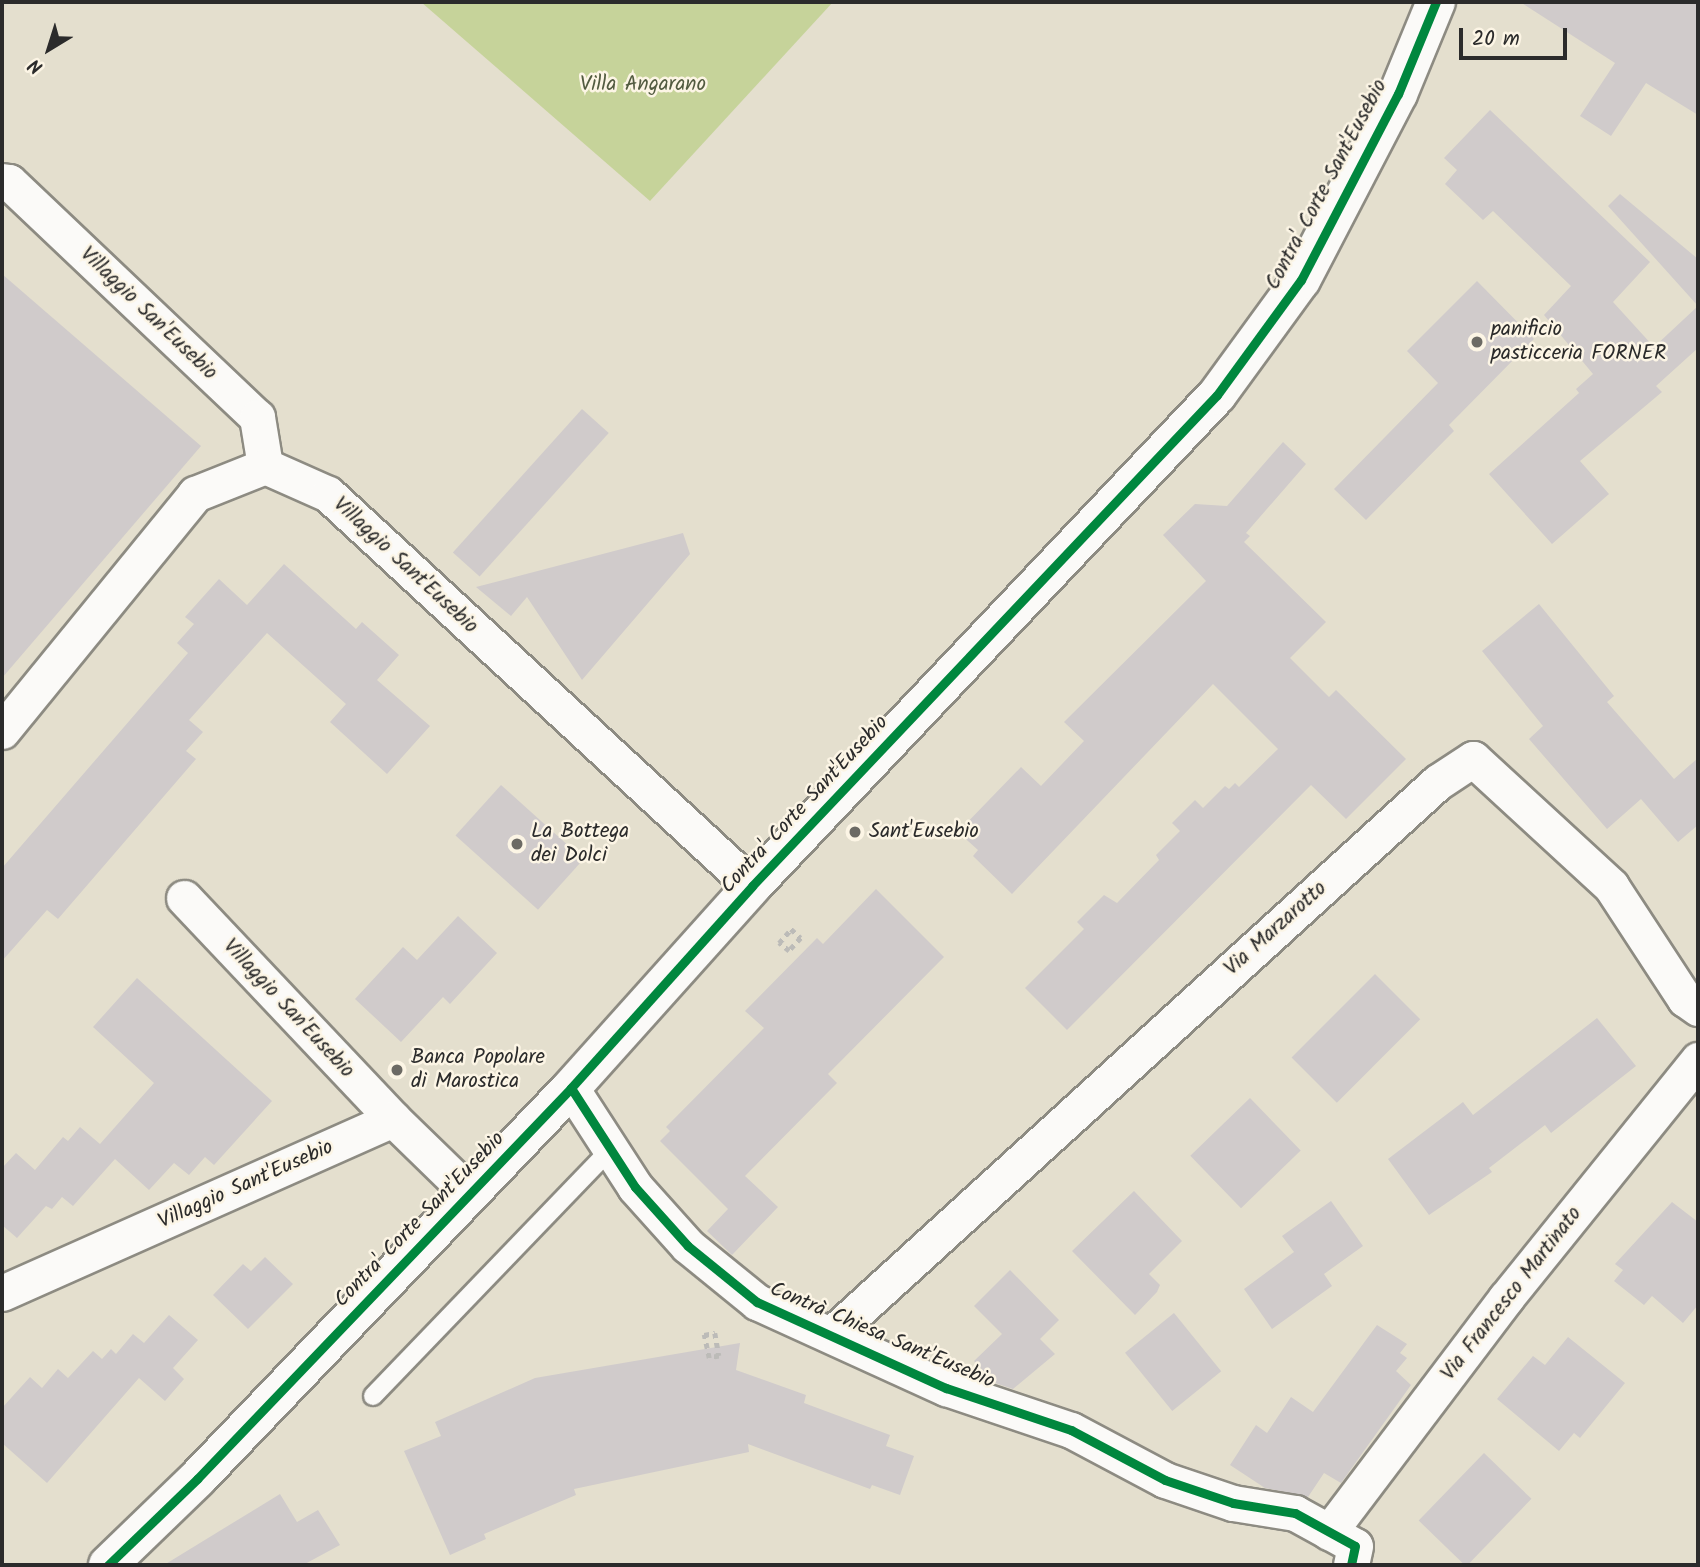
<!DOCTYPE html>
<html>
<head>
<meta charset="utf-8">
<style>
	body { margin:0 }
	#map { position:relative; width:1700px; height:1567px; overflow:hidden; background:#e4dfce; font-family:Kalam,sans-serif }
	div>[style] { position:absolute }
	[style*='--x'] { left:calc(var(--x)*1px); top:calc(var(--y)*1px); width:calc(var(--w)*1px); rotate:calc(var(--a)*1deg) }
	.green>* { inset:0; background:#c6d39a }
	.building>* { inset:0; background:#d0cbcb; transform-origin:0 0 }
	.path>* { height:4.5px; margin-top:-2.25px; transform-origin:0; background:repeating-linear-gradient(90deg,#bcbbb8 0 5px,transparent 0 10px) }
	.roads { filter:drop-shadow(2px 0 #8d8b82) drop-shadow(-2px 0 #8d8b82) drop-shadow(0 2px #8d8b82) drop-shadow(0 -2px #8d8b82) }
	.service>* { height:18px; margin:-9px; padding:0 9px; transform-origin:9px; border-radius:9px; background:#fbfaf8 }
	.minor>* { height:35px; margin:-17.5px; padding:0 17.5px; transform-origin:17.5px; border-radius:17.5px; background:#fbfaf8 }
	.tertiary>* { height:38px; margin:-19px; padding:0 19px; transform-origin:19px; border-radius:19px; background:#fbfaf8 }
	.cycleway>* { height:9px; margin:-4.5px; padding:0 4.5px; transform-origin:4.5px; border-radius:4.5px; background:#00873e }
	.dots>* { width:19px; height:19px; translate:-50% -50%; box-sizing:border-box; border:4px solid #fcf5e5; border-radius:50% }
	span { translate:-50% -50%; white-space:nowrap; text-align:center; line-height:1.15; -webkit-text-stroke:5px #fcf5e5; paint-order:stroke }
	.park-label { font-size:21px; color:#525b40 }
	.street-label { font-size:21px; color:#2b2b2b }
	.poi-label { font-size:21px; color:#2b2b2b }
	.left { translate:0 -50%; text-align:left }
	.frame { position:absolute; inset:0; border:4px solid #2b2b2b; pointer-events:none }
	.north { position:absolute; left:14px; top:14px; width:70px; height:70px; -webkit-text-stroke:5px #fcf5e5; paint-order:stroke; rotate:218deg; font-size:19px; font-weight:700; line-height:28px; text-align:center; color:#2b2b2b }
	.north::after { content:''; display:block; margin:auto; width:24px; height:32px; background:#2b2b2b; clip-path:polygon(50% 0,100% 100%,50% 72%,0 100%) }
	.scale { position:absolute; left:1459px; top:28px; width:108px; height:32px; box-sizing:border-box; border:4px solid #2b2b2b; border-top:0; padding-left:9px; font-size:21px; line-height:24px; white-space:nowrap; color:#2b2b2b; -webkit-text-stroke:5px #fcf5e5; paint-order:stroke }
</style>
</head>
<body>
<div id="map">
	<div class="green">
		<div style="clip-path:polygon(421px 2px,833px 2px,650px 201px)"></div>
	</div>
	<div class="building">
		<div style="clip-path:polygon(1520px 2px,1698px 2px,1698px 115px,1646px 83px,1611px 136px,1580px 116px,1615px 63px)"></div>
		<div style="clip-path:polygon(1490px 110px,1650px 262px,1613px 302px,1654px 347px,1698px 306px,1608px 206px,1620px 194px,1698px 259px,1698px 348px,1656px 386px,1662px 392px,1580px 461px,1609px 494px,1552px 544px,1489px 474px,1579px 393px,1576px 389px,1593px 374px,1544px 315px,1571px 286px,1493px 211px,1483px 220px,1445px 184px,1457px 170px,1444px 158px)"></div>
		<div style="clip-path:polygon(2px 274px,201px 446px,2px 678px)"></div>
		<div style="clip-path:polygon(1477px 281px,1534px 339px,1449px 425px,1454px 431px,1366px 520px,1334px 489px,1438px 383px,1407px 351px)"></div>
		<div style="left:582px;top:409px;width:36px;height:193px;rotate:42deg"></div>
		<div style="clip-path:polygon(1283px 442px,1306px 464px,1246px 533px,1250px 536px,1244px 542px,1326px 622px,1290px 658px,1329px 697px,1336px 690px,1406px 759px,1346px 819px,1311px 785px,1067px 1030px,1025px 988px,1084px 929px,1077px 922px,1104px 895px,1117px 903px,1159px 860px,1156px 855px,1180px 831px,1172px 823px,1195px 800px,1203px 808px,1225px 786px,1229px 789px,1235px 783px,1239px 787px,1278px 749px,1213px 684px,1012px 894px,973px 856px,978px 850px,958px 832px,1021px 767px,1041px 786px,1084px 741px,1064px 722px,1206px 581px,1163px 535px,1195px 504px,1227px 506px)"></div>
		<div style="clip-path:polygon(683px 533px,690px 554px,582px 680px,527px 597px,511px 616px,476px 587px)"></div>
		<div style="clip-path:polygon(284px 564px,356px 629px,362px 622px,399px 655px,377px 680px,430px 726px,387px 774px,330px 722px,346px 704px,267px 633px,189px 720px,203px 732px,186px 751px,196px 759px,58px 919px,47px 910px,2px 961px,2px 868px,188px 653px,177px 643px,194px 624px,185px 617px,219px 579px,247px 605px)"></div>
		<div style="clip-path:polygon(1539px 604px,1614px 696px,1607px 702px,1674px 779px,1698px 758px,1698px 825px,1678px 842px,1641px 799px,1607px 829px,1529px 739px,1543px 726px,1482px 651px)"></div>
		<div style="left:501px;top:785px;width:111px;height:68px;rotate:42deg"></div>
		<div style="clip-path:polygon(876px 889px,944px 957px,828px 1074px,837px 1083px,745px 1176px,778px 1207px,732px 1255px,707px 1231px,728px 1209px,660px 1141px,670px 1131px,666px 1127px,764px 1028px,745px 1011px,817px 938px,823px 944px)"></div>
		<div style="clip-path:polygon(458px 916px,497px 953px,450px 1004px,443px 997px,401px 1042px,355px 999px,403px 947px,417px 960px)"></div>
		<div style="left:1375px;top:974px;width:64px;height:118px;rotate:45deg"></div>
		<div style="clip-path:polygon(137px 978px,272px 1101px,214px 1165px,205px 1157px,189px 1175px,174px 1163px,149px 1190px,115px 1159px,73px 1206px,62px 1197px,52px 1209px,46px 1206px,17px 1238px,2px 1225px,2px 1168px,16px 1153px,35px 1170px,63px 1137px,68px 1141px,80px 1127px,100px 1144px,154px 1083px,93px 1027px)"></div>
		<div style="clip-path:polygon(1597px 1018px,1636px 1066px,1551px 1133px,1545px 1125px,1489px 1168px,1492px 1172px,1429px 1215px,1388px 1159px,1463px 1102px,1473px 1115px)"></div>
		<div style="left:1250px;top:1098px;width:73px;height:83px;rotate:46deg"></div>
		<div style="clip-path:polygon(1134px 1191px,1182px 1241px,1149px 1274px,1160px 1285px,1157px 1292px,1135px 1315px,1072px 1251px)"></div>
		<div style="clip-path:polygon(1331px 1201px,1363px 1246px,1324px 1274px,1332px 1286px,1272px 1329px,1244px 1289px,1294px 1252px,1282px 1236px)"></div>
		<div style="clip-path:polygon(1672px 1202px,1698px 1222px,1698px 1305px,1683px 1323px,1652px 1296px,1644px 1305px,1614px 1281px,1623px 1270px,1615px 1264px)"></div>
		<div style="clip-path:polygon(265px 1257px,293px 1284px,248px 1329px,213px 1295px,243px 1264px,251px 1271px)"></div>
		<div style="clip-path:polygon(1010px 1270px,1059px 1320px,1040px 1339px,1055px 1354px,1013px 1389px,995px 1383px,974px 1361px,1002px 1334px,974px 1306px)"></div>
		<div style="left:1174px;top:1313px;width:75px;height:63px;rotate:51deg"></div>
		<div style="clip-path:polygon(169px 1315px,198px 1340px,173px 1368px,184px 1379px,165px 1401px,139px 1378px,47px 1483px,2px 1443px,2px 1408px,30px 1377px,42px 1388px,58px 1369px,68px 1378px,93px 1351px,102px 1359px,111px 1349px,116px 1354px,133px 1334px,144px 1343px)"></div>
		<div style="clip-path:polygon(1377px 1325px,1407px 1344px,1400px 1353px,1407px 1358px,1396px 1371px,1411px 1385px,1341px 1483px,1324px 1473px,1308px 1497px,1265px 1488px,1230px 1465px,1256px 1425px,1267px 1433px,1291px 1397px,1313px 1412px)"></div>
		<div style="clip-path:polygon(1568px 1337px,1625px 1383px,1580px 1438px,1574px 1433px,1559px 1451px,1497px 1399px,1533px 1356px,1545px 1365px)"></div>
		<div style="clip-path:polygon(740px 1343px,736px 1370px,806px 1395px,804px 1403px,890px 1435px,886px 1446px,914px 1456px,900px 1495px,872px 1485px,870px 1489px,748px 1444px,749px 1452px,574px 1489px,576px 1495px,484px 1534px,486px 1539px,450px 1555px,404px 1451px,441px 1436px,435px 1422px,535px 1378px)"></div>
		<div style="left:1484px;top:1453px;width:66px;height:94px;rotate:44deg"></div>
		<div style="clip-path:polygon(280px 1494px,297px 1522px,318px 1510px,340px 1545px,303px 1565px,164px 1565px)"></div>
	</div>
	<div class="path">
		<div style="--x:791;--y:929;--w:13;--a:42"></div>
		<div style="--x:801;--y:938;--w:18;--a:133"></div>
		<div style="--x:789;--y:951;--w:13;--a:-141"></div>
		<div style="--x:779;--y:943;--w:18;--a:-49"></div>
		<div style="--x:715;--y:1333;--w:23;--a:80"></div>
		<div style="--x:719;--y:1356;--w:10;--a:169"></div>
		<div style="--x:709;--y:1358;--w:24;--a:-102"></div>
		<div style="--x:704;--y:1335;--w:11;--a:-10"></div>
	</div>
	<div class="roads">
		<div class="service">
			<div style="--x:373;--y:1396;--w:343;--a:-46.1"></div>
		</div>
		<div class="minor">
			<div style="--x:2;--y:181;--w:7;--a:8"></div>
			<div style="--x:9;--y:182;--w:342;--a:43.5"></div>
			<div style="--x:257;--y:417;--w:50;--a:80.7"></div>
			<div style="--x:2;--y:731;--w:306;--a:-50.8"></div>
			<div style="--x:195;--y:494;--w:75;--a:-21.8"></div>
			<div style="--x:265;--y:466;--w:69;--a:24"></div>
			<div style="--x:328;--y:494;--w:577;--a:42.75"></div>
			<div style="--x:184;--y:898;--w:304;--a:46.6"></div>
			<div style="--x:571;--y:1088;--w:118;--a:57.1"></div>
			<div style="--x:635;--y:1187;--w:79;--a:48.1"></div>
			<div style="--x:688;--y:1246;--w:89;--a:39.1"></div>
			<div style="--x:757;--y:1302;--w:208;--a:24.5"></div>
			<div style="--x:946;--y:1388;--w:132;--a:18.6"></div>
			<div style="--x:1071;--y:1430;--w:106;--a:28"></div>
			<div style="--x:1165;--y:1480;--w:72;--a:18.7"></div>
			<div style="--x:1233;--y:1503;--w:63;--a:9.2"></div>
			<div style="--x:1295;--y:1513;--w:68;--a:28.8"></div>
			<div style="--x:1355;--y:1546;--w:19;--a:102"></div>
			<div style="--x:2;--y:1293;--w:428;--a:-24"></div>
			<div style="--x:393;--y:1119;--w:106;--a:44.2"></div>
			<div style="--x:833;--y:1333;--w:818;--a:-42.33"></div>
			<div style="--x:1438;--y:782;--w:42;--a:-33.3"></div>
			<div style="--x:1473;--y:759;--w:188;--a:42.6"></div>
			<div style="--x:1611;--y:886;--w:135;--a:56.8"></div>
			<div style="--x:1685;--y:999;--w:16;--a:35"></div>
			<div style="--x:1329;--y:1532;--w:293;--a:-52.9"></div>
			<div style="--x:1506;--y:1298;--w:306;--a:-51.1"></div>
		</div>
		<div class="tertiary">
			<div style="--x:108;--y:1565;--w:124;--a:-44"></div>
			<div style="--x:197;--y:1479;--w:541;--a:-46.27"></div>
			<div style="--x:571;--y:1088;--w:271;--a:-48.1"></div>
			<div style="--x:752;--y:886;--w:676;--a:-46.56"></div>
			<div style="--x:1217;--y:395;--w:142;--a:-53.9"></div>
			<div style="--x:1301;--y:280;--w:210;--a:-62.5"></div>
			<div style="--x:1398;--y:94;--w:100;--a:-67.6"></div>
		</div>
	</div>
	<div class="cycleway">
		<div style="--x:571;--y:1088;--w:118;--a:57.1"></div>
		<div style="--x:635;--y:1187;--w:79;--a:48.1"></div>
		<div style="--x:688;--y:1246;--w:89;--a:39.1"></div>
		<div style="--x:757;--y:1302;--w:208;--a:24.5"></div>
		<div style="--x:946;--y:1388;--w:132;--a:18.6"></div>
		<div style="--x:1071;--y:1430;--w:106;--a:28"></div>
		<div style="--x:1165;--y:1480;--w:72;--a:18.7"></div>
		<div style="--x:1233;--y:1503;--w:63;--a:9.2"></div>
		<div style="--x:1295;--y:1513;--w:68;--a:28.8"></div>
		<div style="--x:1355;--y:1546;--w:19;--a:102"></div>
		<div style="--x:108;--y:1565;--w:124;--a:-44"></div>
		<div style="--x:197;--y:1479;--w:541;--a:-46.27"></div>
		<div style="--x:571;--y:1088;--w:271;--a:-48.1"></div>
		<div style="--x:752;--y:886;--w:676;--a:-46.56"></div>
		<div style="--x:1217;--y:395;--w:142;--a:-53.9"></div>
		<div style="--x:1301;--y:280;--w:210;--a:-62.5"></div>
		<div style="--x:1398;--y:94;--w:100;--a:-67.6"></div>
	</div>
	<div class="dots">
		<div style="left:1477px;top:342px;background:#6c6a64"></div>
		<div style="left:855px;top:832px;background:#6c6a64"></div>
		<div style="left:517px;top:844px;background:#6c6a64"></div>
		<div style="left:397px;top:1070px;background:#6c6a64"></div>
	</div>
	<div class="park-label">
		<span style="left:643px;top:85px">Villa Angarano</span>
	</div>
	<div class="street-label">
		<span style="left:1327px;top:185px;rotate:-62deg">Contra' Corte Sant'Eusebio</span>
		<span style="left:148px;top:314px;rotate:44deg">Villaggio San'Eusebio</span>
		<span style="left:405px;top:566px;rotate:43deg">Villaggio Sant'Eusebio</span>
		<span style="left:805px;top:805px;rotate:-47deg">Contra' Corte Sant'Eusebio</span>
		<span style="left:1276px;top:929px;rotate:-42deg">Via Marzarotto</span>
		<span style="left:288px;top:1009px;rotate:47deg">Villaggio San'Eusebio</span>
		<span style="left:246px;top:1185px;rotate:-24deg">Villaggio Sant'Eusebio</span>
		<span style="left:420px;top:1220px;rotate:-46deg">Contra' Corte Sant'Eusebio</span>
		<span style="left:1512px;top:1294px;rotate:-52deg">Via Francesco Martinato</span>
		<span style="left:882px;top:1336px;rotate:23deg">Contrà Chiesa Sant'Eusebio</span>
	</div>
	<div class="poi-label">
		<span class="left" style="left:1491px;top:342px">panificio<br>pasticceria FORNER</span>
		<span class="left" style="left:531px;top:844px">La Bottega<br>dei Dolci</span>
		<span class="left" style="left:869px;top:832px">Sant'Eusebio</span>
		<span class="left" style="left:411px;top:1070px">Banca Popolare<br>di Marostica</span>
	</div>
	<div class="frame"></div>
	<div class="north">N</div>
	<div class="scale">20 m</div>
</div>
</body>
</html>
